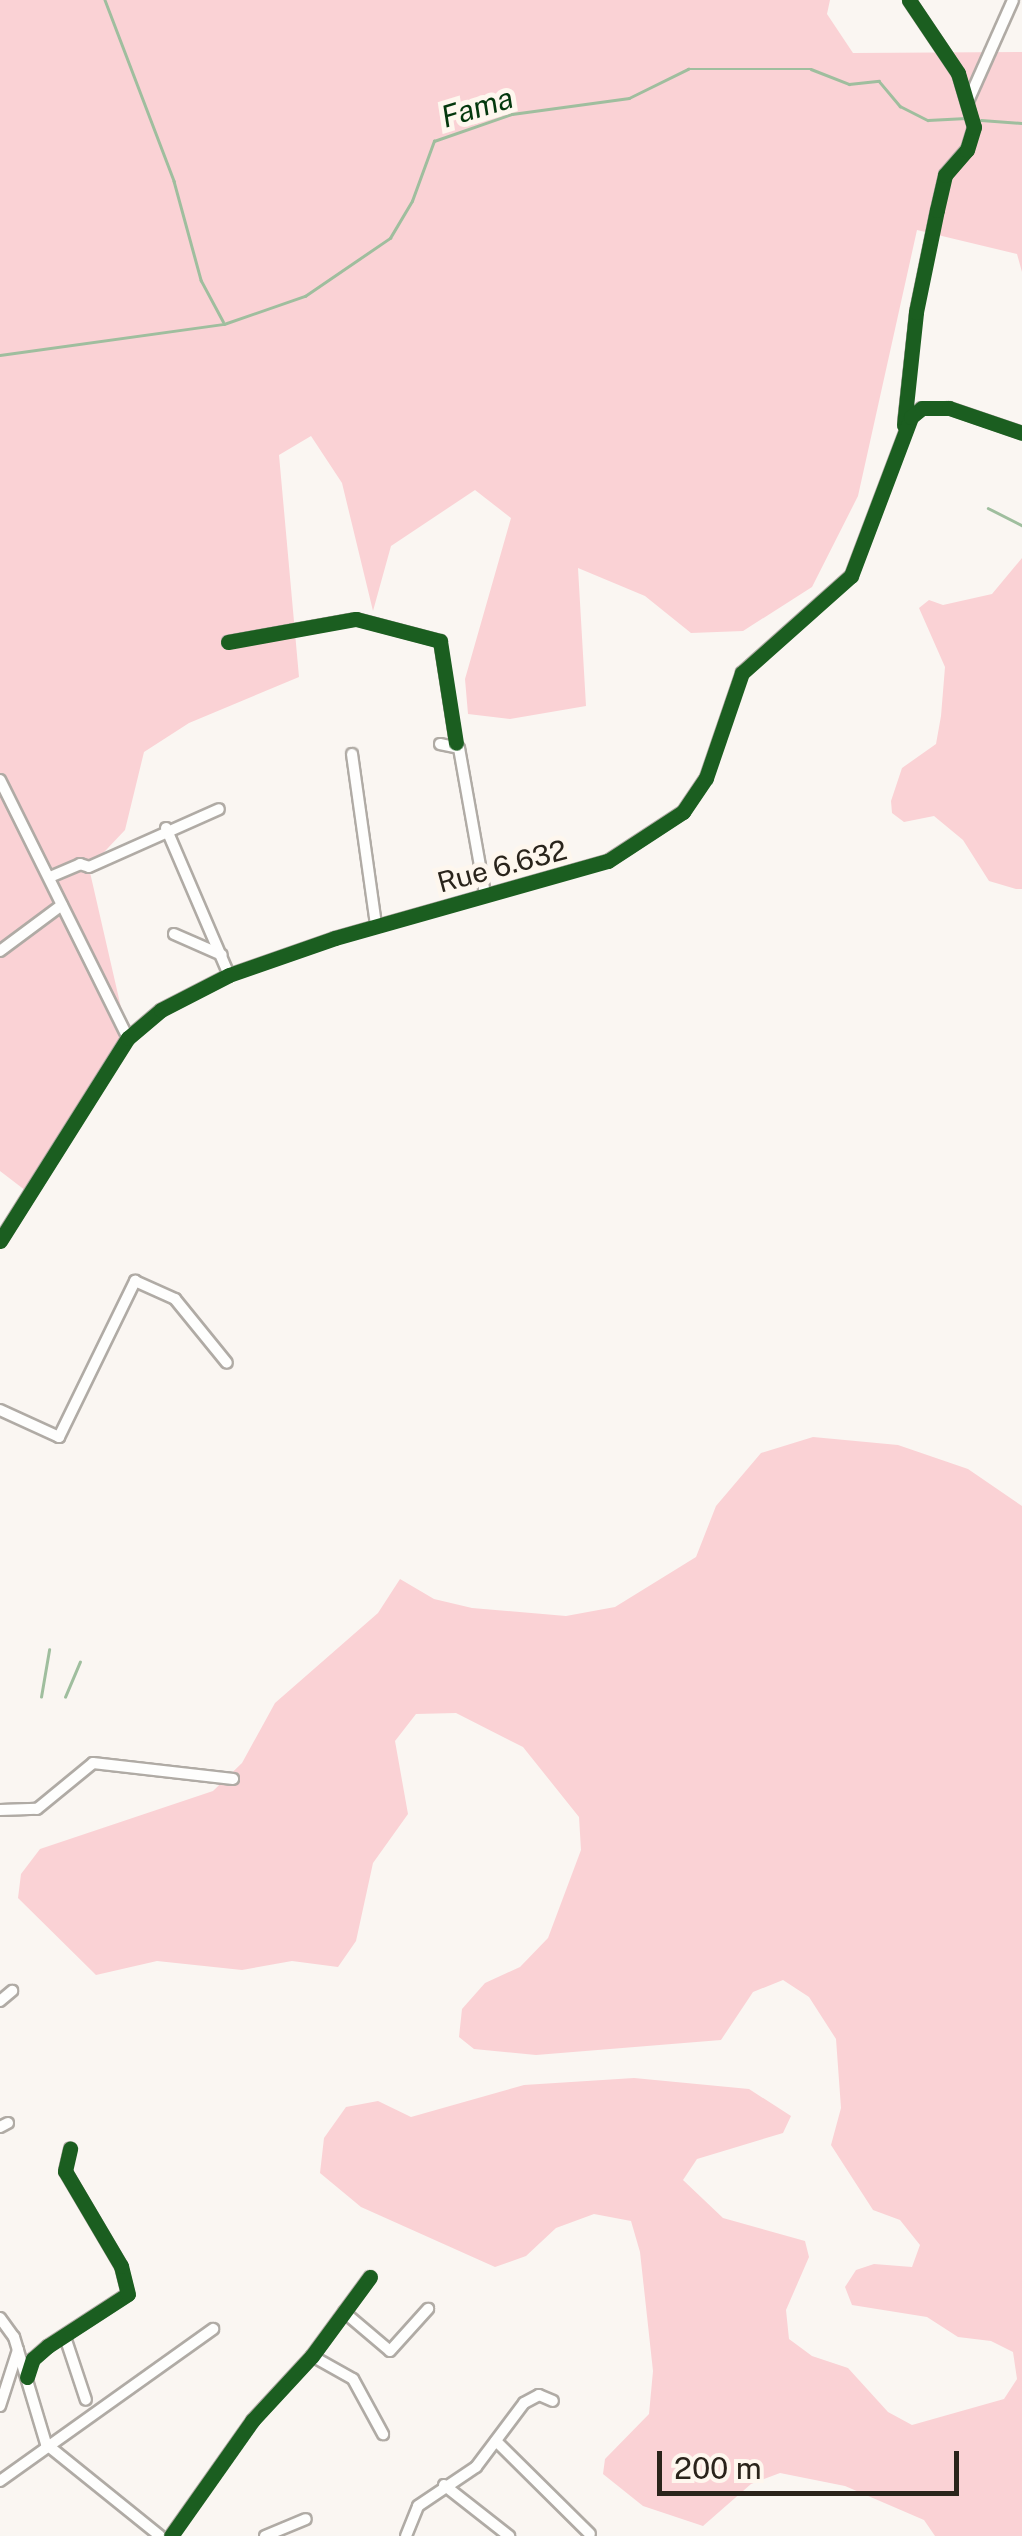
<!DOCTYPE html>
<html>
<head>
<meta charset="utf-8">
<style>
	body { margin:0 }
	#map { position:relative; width:1022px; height:2536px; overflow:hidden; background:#faf6f2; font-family:"Public Sans",sans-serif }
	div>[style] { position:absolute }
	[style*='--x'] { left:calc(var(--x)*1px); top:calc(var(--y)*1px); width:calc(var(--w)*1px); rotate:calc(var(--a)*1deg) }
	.forest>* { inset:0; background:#fad2d5 }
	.stream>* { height:2.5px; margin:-1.25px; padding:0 1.25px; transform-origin:1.25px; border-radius:1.25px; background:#9fbe9e }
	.roads { filter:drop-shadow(2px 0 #b0aba5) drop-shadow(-2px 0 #b0aba5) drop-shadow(0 2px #b0aba5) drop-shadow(0 -2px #b0aba5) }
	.minor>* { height:10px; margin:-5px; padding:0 5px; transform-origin:5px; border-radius:5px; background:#fefefd }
	.cycleway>* { height:15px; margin:-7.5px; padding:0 7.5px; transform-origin:7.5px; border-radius:7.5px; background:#1b5e20 }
	span { translate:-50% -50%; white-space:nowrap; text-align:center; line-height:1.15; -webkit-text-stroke:10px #fef7ee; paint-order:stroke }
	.street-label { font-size:28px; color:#2a241b }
	.water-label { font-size:30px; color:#03380d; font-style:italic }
	.scale { position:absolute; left:657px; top:2451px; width:302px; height:45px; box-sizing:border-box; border:5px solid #2a241b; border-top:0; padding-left:12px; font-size:30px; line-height:35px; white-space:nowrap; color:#2a241b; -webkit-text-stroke:8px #fef7ee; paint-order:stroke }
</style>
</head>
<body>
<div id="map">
	<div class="forest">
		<div style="clip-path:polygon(0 0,830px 0,827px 14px,853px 53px,1022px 52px,1022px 272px,1017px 254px,917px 230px,858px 496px,812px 587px,743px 631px,691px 633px,645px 596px,578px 568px,586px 706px,510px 719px,468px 714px,465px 679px,511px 518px,475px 490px,391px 546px,373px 611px,342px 483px,311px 436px,279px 455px,299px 677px,189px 723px,144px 752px,125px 830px,89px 868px,128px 1038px,30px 1194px,0 1171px)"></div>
		<div style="clip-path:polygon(1022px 558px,1022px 889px,1016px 889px,989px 881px,963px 840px,934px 816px,904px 822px,892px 813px,891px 801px,902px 768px,936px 744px,941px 716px,945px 667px,919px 608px,929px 600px,943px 605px,992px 594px)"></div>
		<div style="clip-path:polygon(813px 1437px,898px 1445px,968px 1469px,1022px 1506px,1022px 2536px,935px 2536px,924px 2520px,845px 2486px,780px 2473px,751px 2484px,703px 2526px,643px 2506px,603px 2474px,605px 2459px,649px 2414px,653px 2371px,640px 2252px,631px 2221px,594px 2214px,556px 2228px,526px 2256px,495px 2267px,361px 2207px,320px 2173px,324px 2138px,346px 2107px,378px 2101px,411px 2117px,524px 2085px,634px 2078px,749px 2089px,791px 2116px,783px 2133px,697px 2159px,683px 2180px,723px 2218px,805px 2241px,809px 2257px,786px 2310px,789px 2339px,812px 2356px,848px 2368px,888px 2412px,912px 2425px,1004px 2399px,1017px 2379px,1013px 2352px,991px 2341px,958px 2337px,927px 2317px,852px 2305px,845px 2287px,856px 2270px,874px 2264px,912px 2267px,920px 2245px,900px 2220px,873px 2210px,831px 2145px,841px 2108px,836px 2039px,809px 1997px,783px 1980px,753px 1992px,721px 2040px,536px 2055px,474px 2049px,459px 2037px,462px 2009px,485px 1983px,520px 1967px,548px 1938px,581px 1850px,579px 1817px,523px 1747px,456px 1713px,416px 1714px,395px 1741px,408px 1814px,373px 1863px,356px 1941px,338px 1967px,292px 1961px,242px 1970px,157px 1961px,96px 1975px,18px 1898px,21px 1874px,40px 1849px,213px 1791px,242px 1763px,275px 1703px,378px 1613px,400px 1579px,434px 1599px,472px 1608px,566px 1616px,615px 1607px,696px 1557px,716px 1506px,761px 1453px)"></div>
	</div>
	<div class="stream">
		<div style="--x:105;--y:0;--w:194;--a:69.1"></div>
		<div style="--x:174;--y:181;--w:103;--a:74.7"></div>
		<div style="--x:201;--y:280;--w:47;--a:61.8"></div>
		<div style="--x:981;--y:120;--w:41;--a:4.2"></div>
		<div style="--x:0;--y:355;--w:226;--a:-7.9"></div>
		<div style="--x:224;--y:324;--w:86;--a:-19.1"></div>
		<div style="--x:305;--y:296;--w:103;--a:-34.3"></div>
		<div style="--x:390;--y:238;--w:43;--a:-59.3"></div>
		<div style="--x:412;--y:201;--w:64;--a:-69.9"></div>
		<div style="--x:434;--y:141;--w:83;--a:-19.1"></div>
		<div style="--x:512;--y:114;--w:118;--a:-7.8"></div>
		<div style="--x:629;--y:98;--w:66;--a:-26.2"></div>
		<div style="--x:688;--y:69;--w:123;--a:0"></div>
		<div style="--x:811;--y:69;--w:41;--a:21.5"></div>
		<div style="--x:849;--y:84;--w:30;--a:-6"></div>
		<div style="--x:879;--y:81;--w:33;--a:50"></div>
		<div style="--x:900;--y:106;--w:31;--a:27"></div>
		<div style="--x:928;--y:120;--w:38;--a:-3"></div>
		<div style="--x:988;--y:508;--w:38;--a:27"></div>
		<div style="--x:41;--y:1697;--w:48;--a:-80.3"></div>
		<div style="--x:65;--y:1697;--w:38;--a:-67"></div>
	</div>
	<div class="roads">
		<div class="minor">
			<div style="--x:969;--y:99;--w:108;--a:-66"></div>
			<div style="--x:904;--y:423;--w:112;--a:-83.8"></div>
			<div style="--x:916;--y:312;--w:104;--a:-78.4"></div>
			<div style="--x:937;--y:210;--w:36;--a:-77"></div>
			<div style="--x:945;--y:175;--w:33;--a:-49"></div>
			<div style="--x:967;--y:150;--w:24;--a:-73"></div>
			<div style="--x:974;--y:127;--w:56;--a:-106.5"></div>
			<div style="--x:958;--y:73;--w:88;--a:-123.9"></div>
			<div style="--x:228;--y:642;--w:130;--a:-10.2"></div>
			<div style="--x:356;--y:619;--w:87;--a:14.7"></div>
			<div style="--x:440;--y:641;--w:103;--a:81.1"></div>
			<div style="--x:440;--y:744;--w:19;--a:12"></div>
			<div style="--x:459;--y:748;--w:148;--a:79.9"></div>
			<div style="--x:352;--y:754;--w:173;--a:82"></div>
			<div style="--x:0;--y:780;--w:288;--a:63.6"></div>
			<div style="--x:166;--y:828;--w:160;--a:66.8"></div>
			<div style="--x:50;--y:877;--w:33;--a:-23"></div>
			<div style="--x:80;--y:864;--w:9;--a:18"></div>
			<div style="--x:89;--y:867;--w:142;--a:-24"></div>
			<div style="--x:174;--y:934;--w:52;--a:23.6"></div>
			<div style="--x:0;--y:951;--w:77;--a:-36.6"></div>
			<div style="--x:0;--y:1241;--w:240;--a:-57.8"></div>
			<div style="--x:128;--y:1038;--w:43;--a:-40.3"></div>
			<div style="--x:161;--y:1010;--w:76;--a:-27.2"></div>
			<div style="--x:229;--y:975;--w:112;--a:-19.2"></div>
			<div style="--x:335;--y:938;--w:284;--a:-15.8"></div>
			<div style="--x:608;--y:861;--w:90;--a:-33.2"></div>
			<div style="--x:683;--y:812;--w:41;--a:-55.9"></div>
			<div style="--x:706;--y:778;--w:111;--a:-71.1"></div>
			<div style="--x:742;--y:673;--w:146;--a:-41.7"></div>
			<div style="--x:851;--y:576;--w:170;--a:-69.3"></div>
			<div style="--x:911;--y:417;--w:14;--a:-39"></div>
			<div style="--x:922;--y:408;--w:27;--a:0"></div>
			<div style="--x:949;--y:408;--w:77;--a:18.9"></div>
			<div style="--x:0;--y:1410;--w:65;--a:24.6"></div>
			<div style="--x:59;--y:1437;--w:174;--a:-64"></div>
			<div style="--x:135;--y:1281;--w:44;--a:24.2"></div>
			<div style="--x:175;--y:1299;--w:82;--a:50.9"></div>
			<div style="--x:0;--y:1810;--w:37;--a:-2"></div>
			<div style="--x:37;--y:1809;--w:72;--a:-39.4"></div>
			<div style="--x:93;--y:1763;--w:141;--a:6.5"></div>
			<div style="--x:0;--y:2001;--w:16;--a:-40"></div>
			<div style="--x:0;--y:2127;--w:9;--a:-27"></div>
			<div style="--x:344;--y:2312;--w:60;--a:40.3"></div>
			<div style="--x:390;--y:2351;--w:57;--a:-47.9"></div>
			<div style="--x:0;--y:2318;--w:24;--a:54"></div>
			<div style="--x:14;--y:2337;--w:112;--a:73.3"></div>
			<div style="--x:46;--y:2444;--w:146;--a:38.9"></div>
			<div style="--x:65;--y:2337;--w:66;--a:71.6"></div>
			<div style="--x:312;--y:2356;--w:47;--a:29.3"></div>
			<div style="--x:353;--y:2379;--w:63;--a:61.4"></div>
			<div style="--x:27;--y:2377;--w:19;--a:-72"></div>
			<div style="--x:33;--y:2359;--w:20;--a:-41"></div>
			<div style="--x:48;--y:2346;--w:95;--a:-33"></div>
			<div style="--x:128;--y:2294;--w:29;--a:-104"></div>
			<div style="--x:121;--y:2266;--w:110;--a:-120.5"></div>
			<div style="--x:65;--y:2171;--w:23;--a:-77"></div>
			<div style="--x:0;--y:2406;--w:59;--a:-72.2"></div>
			<div style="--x:496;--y:2441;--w:132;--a:44.7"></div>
			<div style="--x:0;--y:2481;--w:262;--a:-35.5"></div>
			<div style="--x:444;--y:2485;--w:83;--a:38.1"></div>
			<div style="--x:171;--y:2536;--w:141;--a:-54.8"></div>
			<div style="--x:252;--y:2421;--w:88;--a:-47.3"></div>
			<div style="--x:312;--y:2356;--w:98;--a:-53.7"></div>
			<div style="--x:265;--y:2536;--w:44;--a:-22.5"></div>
			<div style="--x:406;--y:2536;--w:32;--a:-68"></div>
			<div style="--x:418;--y:2506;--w:70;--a:-33.9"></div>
			<div style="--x:476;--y:2467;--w:80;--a:-53.1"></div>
			<div style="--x:524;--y:2403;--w:17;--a:-28"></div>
			<div style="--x:539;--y:2395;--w:15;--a:23"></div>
		</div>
	</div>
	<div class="cycleway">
		<div style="--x:904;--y:425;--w:114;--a:-83.9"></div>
		<div style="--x:916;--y:312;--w:104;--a:-78.4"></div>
		<div style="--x:937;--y:210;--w:36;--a:-77"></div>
		<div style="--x:945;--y:175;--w:33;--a:-49"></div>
		<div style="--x:967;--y:150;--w:24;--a:-73"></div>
		<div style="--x:974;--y:127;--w:56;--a:-106.5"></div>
		<div style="--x:958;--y:73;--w:88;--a:-123.9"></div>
		<div style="--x:228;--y:642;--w:130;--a:-10.2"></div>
		<div style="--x:356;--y:619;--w:87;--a:14.7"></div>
		<div style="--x:440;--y:641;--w:103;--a:81.1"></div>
		<div style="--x:0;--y:1241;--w:240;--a:-57.8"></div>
		<div style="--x:128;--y:1038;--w:43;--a:-40.3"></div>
		<div style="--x:161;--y:1010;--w:76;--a:-27.2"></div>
		<div style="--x:229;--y:975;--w:112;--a:-19.2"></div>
		<div style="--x:335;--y:938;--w:284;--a:-15.8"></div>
		<div style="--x:608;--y:861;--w:90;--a:-33.2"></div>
		<div style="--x:683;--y:812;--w:41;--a:-55.9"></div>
		<div style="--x:706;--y:778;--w:111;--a:-71.1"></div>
		<div style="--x:742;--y:673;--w:146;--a:-41.7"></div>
		<div style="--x:851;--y:576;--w:170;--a:-69.3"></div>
		<div style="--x:911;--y:417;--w:14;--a:-39"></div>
		<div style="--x:922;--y:408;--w:27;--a:0"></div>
		<div style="--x:949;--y:408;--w:77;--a:18.9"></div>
		<div style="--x:27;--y:2377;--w:19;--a:-72"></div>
		<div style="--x:33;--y:2359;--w:20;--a:-41"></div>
		<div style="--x:48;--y:2346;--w:95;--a:-33"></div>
		<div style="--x:128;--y:2294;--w:29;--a:-104"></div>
		<div style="--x:121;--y:2266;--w:110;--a:-120.5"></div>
		<div style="--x:65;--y:2171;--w:23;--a:-77"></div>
		<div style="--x:171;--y:2536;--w:141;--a:-54.8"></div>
		<div style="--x:252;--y:2421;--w:88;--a:-47.3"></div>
		<div style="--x:312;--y:2356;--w:98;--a:-53.7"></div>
	</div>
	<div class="street-label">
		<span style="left:502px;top:866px;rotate:-15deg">Rue 6.632</span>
	</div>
	<div class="water-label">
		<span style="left:477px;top:107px;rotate:-17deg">Fama</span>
	</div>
	<div class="scale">200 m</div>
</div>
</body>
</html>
